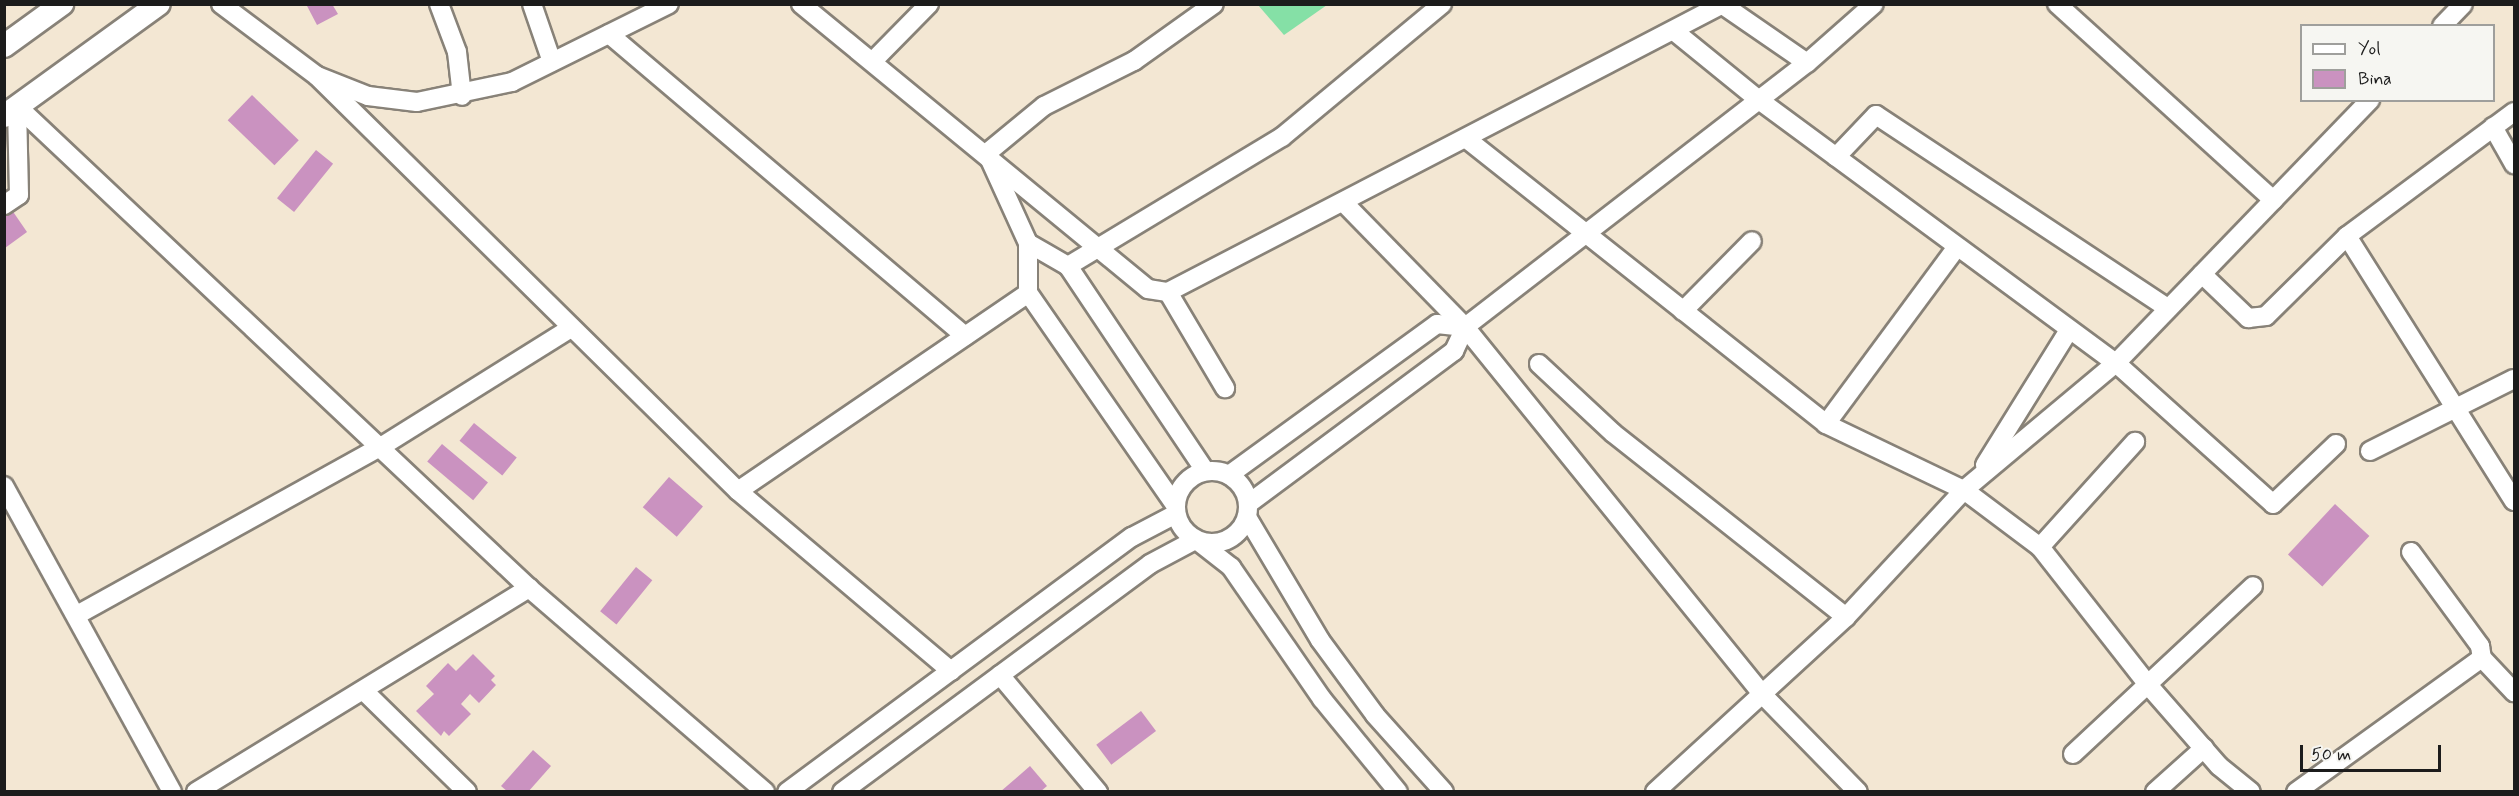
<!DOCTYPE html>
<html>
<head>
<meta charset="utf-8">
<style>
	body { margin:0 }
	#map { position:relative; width:2519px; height:796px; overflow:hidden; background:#f3e7d3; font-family:Mynerve,sans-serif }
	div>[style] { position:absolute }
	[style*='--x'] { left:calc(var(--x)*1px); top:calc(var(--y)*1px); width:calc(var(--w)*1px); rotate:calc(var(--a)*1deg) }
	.green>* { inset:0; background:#85e0a6 }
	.building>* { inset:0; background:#ca92c0; transform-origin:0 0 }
	.roads { filter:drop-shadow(2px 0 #888278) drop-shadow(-2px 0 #888278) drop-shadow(0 2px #888278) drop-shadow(0 -2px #888278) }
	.minor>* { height:18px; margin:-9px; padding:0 9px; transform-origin:9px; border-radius:9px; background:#fff }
	.minor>.ring { margin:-9px; padding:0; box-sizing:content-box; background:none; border:18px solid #fff; border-radius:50% }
	.major>* { height:22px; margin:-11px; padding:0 11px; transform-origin:11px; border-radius:11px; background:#fff }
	span { translate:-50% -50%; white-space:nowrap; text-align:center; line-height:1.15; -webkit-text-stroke:5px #f6f6f2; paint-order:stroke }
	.frame { position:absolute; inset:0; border:6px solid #1c1c1c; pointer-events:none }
	.legend { position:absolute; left:2300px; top:24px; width:195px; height:78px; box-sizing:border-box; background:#f6f6f2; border:2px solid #9f9f9c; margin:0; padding:8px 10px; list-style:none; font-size:18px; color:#1c1c1c }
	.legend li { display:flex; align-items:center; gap:12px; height:30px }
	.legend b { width:30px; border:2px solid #9f9f9c }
	.scale { position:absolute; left:2300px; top:745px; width:141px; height:27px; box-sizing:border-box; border:3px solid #1c1c1c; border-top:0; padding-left:8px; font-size:18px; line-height:21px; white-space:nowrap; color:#1c1c1c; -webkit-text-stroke:4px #f6f6f2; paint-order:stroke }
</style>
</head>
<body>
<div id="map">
	<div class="green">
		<div style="clip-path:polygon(1258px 5px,1327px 5px,1284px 35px)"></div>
	</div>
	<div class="building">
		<div style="clip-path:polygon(306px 4px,332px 4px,338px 14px,317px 25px)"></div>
		<div style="left:252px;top:95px;width:65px;height:35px;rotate:44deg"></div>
		<div style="left:316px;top:150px;width:22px;height:62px;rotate:39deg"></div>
		<div style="clip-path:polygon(5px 200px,27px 232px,5px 248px)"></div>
		<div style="left:474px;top:423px;width:55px;height:23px;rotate:39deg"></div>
		<div style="left:442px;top:444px;width:60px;height:23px;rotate:40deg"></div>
		<div style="left:669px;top:477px;width:45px;height:40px;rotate:41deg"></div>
		<div style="left:2335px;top:504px;width:47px;height:69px;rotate:43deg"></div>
		<div style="left:636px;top:567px;width:21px;height:57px;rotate:39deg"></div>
		<div style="clip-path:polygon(473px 654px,495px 676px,491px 680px,496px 685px,479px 703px,470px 694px,461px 704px,471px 714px,449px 736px,444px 731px,441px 736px,416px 711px,434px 694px,426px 686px,448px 663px,456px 671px)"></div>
		<div style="left:1141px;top:711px;width:25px;height:56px;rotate:53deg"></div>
		<div style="clip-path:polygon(533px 750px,551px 766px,528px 792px,508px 792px,501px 786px)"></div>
		<div style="clip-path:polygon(1030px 766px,1047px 786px,1040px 792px,1000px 792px)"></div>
	</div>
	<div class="roads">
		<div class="minor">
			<div style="--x:221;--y:4;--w:120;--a:36.9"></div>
			<div style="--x:317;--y:76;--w:55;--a:21.4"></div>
			<div style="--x:368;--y:96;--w:49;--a:7"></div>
			<div style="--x:417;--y:102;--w:97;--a:-11.9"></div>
			<div style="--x:512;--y:82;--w:175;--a:-26.4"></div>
			<div style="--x:439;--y:4;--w:51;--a:69.4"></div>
			<div style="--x:457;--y:52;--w:44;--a:83.5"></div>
			<div style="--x:532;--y:4;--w:61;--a:71"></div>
			<div style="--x:801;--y:4;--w:449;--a:39.4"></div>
			<div style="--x:1148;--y:289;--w:20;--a:9"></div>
			<div style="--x:1168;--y:292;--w:625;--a:-27.43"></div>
			<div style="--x:2057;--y:4;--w:292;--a:42.2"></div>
			<div style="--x:1723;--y:5;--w:102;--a:34.6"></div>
			<div style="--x:2442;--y:26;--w:30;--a:-46"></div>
			<div style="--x:1674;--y:31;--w:109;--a:39.1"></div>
			<div style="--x:1759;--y:100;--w:443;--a:36.4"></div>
			<div style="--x:2116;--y:363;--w:211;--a:41.9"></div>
			<div style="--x:2273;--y:504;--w:87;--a:-43.6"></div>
			<div style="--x:609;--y:34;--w:467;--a:40.3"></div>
			<div style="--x:873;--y:61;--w:80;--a:-45.5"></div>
			<div style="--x:317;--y:76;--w:591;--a:44.59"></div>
			<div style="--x:738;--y:491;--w:279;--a:40.2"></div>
			<div style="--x:17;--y:106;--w:703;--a:43.27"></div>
			<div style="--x:529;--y:588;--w:312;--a:40.8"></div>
			<div style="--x:2493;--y:127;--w:43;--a:60.4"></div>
			<div style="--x:1468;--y:140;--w:457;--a:38.4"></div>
			<div style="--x:1826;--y:424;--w:153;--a:25.6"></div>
			<div style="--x:1964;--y:490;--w:95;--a:36.9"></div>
			<div style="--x:2040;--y:547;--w:142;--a:-47.9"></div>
			<div style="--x:1836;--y:157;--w:58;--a:-46.4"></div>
			<div style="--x:1876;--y:115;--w:350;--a:33.5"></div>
			<div style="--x:1345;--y:204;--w:172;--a:45.7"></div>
			<div style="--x:1465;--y:327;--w:472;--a:51"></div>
			<div style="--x:1762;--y:694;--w:137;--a:45.6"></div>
			<div style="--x:4;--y:205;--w:18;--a:-34"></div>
			<div style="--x:19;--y:195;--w:89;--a:-91.3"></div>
			<div style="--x:2347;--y:236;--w:313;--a:57.8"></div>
			<div style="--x:1028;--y:243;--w:46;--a:29.9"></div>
			<div style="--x:1068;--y:266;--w:247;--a:56.2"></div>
			<div style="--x:1068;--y:266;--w:250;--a:-31.1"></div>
			<div style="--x:1282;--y:137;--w:208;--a:-39.7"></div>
			<div style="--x:2202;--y:274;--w:64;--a:43.7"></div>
			<div style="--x:2248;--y:318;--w:18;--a:-6"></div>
			<div style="--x:2266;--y:316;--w:114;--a:-44.6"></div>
			<div style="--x:2347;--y:236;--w:208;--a:-36.6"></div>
			<div style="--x:1168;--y:292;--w:112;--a:59.3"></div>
			<div style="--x:1683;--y:311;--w:98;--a:-45.4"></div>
			<div style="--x:1539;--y:364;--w:101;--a:43"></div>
			<div style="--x:1613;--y:433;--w:297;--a:38.3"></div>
			<div style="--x:1826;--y:424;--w:220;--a:-53.5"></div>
			<div style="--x:2370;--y:451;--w:161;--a:-26.6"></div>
			<div style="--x:1985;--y:465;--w:159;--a:-58.1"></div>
			<div class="ring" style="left:1176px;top:471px;width:54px;height:54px"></div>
			<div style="--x:1229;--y:475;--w:257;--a:-36"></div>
			<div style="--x:1437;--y:324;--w:28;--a:6"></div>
			<div style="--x:4;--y:486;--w:349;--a:61.2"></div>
			<div style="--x:738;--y:491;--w:351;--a:-34.3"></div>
			<div style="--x:1248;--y:504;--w:257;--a:-36.6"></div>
			<div style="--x:1454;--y:351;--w:26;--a:-65"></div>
			<div style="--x:1465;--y:327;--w:432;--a:-37.7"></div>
			<div style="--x:1807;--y:63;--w:89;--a:-41.4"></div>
			<div style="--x:1175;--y:505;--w:258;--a:-124.7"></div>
			<div style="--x:1028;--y:293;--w:50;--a:-90"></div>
			<div style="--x:1028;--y:243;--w:99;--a:-114.5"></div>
			<div style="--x:987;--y:153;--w:74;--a:-39.5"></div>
			<div style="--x:1044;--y:106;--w:101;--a:-26.6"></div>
			<div style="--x:1134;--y:61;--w:98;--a:-35.5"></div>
			<div style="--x:1247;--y:517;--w:143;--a:59.3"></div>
			<div style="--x:1320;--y:640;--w:93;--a:53.7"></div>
			<div style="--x:1375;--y:715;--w:103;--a:48.1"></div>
			<div style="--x:1199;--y:542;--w:41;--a:38"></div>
			<div style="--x:1231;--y:567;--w:160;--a:55.4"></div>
			<div style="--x:1322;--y:699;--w:120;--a:50.7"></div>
			<div style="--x:2040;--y:547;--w:177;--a:51.9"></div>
			<div style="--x:2149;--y:686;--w:106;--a:48.8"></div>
			<div style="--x:2219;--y:766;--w:41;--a:39.1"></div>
			<div style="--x:2411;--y:552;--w:117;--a:53.7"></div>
			<div style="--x:2480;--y:646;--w:12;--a:81"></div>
			<div style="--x:2482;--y:658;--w:47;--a:46.7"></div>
			<div style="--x:77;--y:615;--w:349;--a:-29"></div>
			<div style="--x:382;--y:446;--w:223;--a:-32"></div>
			<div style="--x:1000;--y:675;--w:153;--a:50.1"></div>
			<div style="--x:364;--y:691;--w:144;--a:44.4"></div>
			<div style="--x:2073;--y:754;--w:246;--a:-43"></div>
			<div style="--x:196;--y:792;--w:391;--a:-31.5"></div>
			<div style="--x:787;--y:792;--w:429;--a:-36.5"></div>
			<div style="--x:1132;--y:537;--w:50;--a:-27.6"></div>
			<div style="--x:842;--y:792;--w:383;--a:-36.5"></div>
			<div style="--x:1150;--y:564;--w:51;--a:-28.1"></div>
			<div style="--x:1655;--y:792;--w:259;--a:-42.5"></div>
			<div style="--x:1846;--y:617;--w:173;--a:-47.1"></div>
			<div style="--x:1964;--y:490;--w:198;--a:-39.9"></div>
			<div style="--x:2116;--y:363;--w:366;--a:-46"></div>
			<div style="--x:2155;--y:792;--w:66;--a:-41.9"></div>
			<div style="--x:2296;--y:792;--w:229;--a:-35.8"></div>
		</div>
		<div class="major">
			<div style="--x:4;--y:46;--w:72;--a:-35.9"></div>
			<div style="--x:4;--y:116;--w:191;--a:-35.9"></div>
		</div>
	</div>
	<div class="frame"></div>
	<ul class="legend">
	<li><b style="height:8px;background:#fff"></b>Yol</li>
	<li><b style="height:16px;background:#ca92c0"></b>Bina</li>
	</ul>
	<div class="scale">50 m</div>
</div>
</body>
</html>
